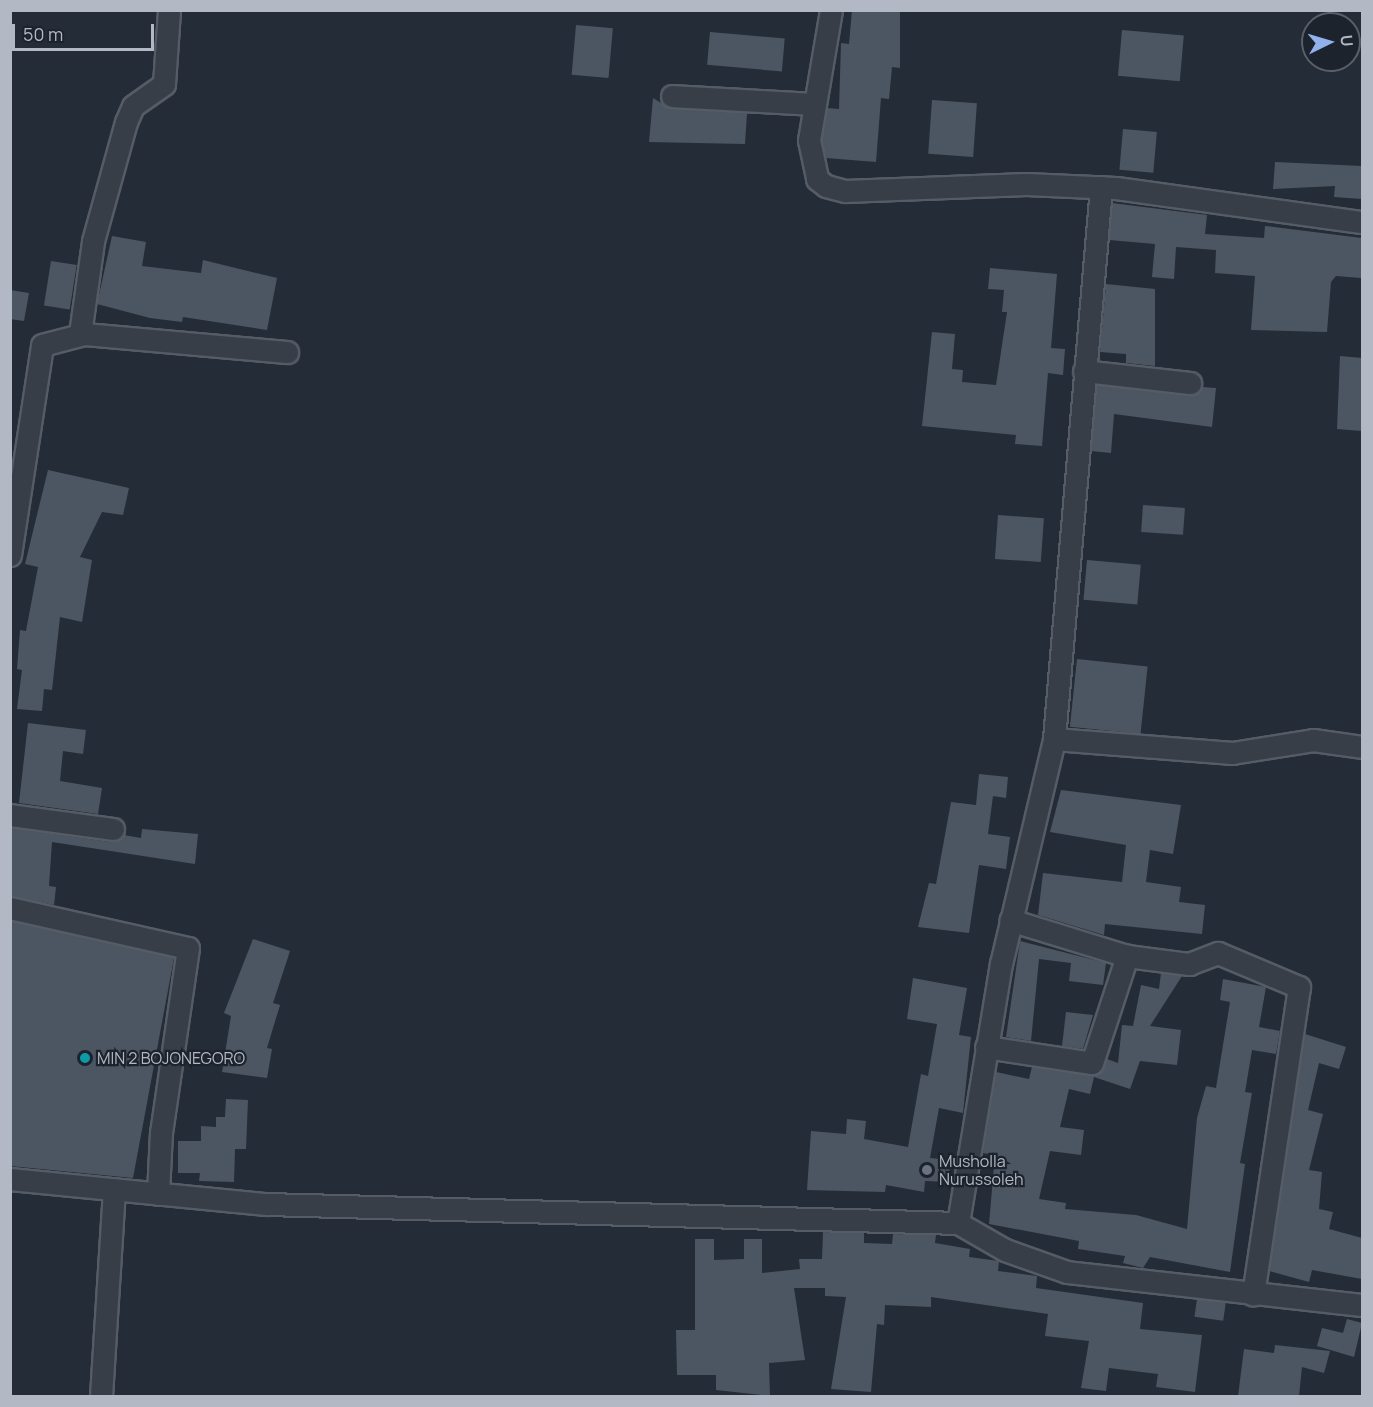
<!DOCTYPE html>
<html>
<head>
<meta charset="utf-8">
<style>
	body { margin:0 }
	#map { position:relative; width:1373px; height:1407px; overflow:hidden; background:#242c37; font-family:Manrope,sans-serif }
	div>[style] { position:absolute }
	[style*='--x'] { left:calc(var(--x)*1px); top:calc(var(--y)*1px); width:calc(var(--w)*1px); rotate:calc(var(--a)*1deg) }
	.building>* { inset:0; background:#4c5663; transform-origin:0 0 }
	.roads { filter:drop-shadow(2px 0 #555c66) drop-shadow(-2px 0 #555c66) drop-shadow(0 2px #555c66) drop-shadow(0 -2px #555c66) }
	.street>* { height:21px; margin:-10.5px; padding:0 10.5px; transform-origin:10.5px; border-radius:10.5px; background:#373e48 }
	.dots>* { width:16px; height:16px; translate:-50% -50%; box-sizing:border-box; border:3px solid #1d232c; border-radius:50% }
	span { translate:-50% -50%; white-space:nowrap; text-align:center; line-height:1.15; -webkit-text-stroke:4.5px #1d232c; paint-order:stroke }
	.poi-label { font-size:16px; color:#b2b9c4 }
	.left { translate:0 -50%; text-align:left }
	.frame { position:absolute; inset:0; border:12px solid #b2b9c4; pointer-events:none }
	.north { position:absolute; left:1301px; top:12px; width:60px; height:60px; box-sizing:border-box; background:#1d232c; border:2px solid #595f69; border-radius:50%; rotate:85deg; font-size:16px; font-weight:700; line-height:24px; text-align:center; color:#b2b9c4 }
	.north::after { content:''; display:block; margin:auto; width:21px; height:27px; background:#90b1eb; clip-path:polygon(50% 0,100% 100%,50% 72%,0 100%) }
	.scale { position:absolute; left:12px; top:24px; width:142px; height:27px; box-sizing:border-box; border:3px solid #b2b9c4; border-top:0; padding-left:8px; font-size:18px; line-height:21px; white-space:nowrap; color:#b2b9c4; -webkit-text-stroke:4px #1d232c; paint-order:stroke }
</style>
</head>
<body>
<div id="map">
	<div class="building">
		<div style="clip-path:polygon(852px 10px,900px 10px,900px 68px,892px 67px,889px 99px,881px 98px,876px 162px,826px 158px,822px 140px,827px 108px,839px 109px,841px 43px,849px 44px)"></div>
		<div style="left:576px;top:25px;width:37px;height:50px;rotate:5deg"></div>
		<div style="left:1122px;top:30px;width:62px;height:46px;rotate:5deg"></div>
		<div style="left:710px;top:32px;width:75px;height:33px;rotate:5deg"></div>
		<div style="clip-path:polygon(653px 98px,671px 109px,747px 113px,745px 144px,649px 142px)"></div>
		<div style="left:932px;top:100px;width:45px;height:54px;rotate:4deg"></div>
		<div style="left:1123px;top:129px;width:34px;height:41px;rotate:5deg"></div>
		<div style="clip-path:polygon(1275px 162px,1362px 166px,1362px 199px,1334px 197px,1335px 186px,1273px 189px)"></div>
		<div style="clip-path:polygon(1112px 203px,1207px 215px,1205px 234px,1264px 238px,1265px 226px,1362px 238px,1361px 278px,1336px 276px,1331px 282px,1327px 332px,1251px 330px,1255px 276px,1215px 273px,1216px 250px,1176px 247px,1174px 279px,1152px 277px,1155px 244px,1109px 240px)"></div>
		<div style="clip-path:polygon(112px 236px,146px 242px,142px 266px,201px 273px,203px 260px,277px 278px,267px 330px,183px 317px,182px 322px,150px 318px,97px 304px)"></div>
		<div style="left:51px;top:261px;width:26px;height:45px;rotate:9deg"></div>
		<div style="clip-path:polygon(990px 268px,1057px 274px,1051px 348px,1065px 349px,1063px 375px,1048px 373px,1042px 446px,1015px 444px,1016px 435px,922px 426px,932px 332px,955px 334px,952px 369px,963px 370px,962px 382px,996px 385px,1007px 312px,1002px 312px,1004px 290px,988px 289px)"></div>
		<div style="clip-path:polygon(1106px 284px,1155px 289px,1155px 366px,1126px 363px,1126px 354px,1100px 352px)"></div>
		<div style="clip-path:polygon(10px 290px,29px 293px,24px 321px,10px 319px)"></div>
		<div style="clip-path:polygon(1340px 356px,1362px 358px,1362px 431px,1337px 429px)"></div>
		<div style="clip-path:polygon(1097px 385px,1189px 396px,1202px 387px,1216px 388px,1212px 427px,1114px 414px,1111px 453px,1091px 451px)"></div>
		<div style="clip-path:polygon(48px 470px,129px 488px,123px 515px,102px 512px,80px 557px,92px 560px,82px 622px,60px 617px,52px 690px,44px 689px,42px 711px,17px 709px,22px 670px,17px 669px,20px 630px,26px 631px,38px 567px,25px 564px)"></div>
		<div style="left:1143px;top:505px;width:42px;height:27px;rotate:4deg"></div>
		<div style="left:998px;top:515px;width:46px;height:44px;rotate:4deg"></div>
		<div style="left:1087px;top:560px;width:54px;height:40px;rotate:5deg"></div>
		<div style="left:1077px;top:659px;width:71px;height:68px;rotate:6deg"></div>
		<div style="clip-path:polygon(28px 723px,86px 730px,83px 754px,63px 751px,60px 781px,102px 788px,98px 814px,19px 803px)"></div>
		<div style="clip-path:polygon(979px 774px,1008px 777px,1006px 798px,993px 796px,988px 834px,1010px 837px,1006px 869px,979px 865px,969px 933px,918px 927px,929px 883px,936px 884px,951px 802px,976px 805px)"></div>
		<div style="clip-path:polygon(1061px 790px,1181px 805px,1173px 854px,1150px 850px,1146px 882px,1181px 887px,1179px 902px,1205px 905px,1202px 934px,1105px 924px,1104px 935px,1038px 915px,1043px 873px,1122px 882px,1126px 845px,1050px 832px)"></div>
		<div style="clip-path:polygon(10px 828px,111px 842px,124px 835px,141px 838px,142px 829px,198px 834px,195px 864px,52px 842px,49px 886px,56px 887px,54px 905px,10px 896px)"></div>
		<div style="clip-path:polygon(10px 921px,174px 958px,133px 1178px,10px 1166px)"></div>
		<div style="clip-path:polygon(253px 939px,290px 951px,273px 1003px,280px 1005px,267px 1048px,272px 1049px,267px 1078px,222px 1072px,231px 1016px,224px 1013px)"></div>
		<div style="clip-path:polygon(1020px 941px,1106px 963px,1103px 985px,1069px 981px,1071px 963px,1039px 959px,1031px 1041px,1006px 1037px)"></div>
		<div style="clip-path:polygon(1161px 973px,1182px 976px,1150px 1026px,1181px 1030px,1177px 1065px,1140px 1061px,1130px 1089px,1094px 1077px,1090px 1094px,1069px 1089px,1060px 1127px,1084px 1130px,1081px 1155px,1050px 1151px,1039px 1199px,1066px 1203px,1065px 1209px,1136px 1215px,1187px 1229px,1197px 1118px,1206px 1086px,1216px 1088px,1230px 1002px,1220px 1000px,1223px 979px,1266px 987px,1259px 1027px,1280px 1031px,1276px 1054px,1252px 1050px,1245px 1092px,1252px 1093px,1240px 1163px,1245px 1164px,1230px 1272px,1150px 1257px,1143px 1268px,1123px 1263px,1125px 1256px,1078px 1249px,1079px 1241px,989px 1224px,995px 1155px,983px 1153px,996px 1072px,1029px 1079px,1032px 1067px,1091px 1076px,1101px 1072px,1107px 1059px,1118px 1063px,1122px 1025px,1133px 1026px,1141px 985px,1159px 989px)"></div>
		<div style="clip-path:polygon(913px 978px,967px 988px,959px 1035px,971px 1037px,963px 1113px,939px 1108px,930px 1158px,950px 1160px,949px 1182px,925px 1181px,924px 1192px,886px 1185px,885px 1192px,807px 1190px,811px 1131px,846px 1134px,847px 1119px,866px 1121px,864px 1139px,908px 1147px,921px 1074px,928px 1076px,937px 1024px,907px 1019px)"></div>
		<div style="clip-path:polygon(1066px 1012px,1093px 1015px,1083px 1049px,1062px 1046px)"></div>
		<div style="clip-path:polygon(1305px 1034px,1346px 1047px,1339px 1069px,1319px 1063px,1308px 1110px,1323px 1114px,1309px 1170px,1322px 1172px,1319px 1209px,1333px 1212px,1329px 1229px,1362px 1238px,1362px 1279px,1312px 1270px,1309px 1282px,1269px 1271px)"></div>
		<div style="clip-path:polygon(226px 1099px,248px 1100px,246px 1149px,235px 1149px,234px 1182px,199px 1181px,200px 1173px,178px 1173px,178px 1141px,201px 1141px,201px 1126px,216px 1127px,216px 1117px,225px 1117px)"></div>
		<div style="clip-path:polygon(823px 1232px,864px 1233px,864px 1243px,892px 1244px,893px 1234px,936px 1235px,935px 1243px,970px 1249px,969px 1257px,999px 1261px,998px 1271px,1037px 1276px,1036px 1288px,1143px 1303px,1140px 1329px,1202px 1335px,1195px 1392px,1156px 1387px,1158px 1374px,1109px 1368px,1106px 1391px,1081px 1388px,1089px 1341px,1045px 1336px,1048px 1314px,931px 1297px,931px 1307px,885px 1305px,884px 1325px,877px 1324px,871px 1392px,831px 1389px,846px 1297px,825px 1296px,825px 1288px,794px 1288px,805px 1360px,769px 1363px,770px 1396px,716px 1390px,716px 1375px,677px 1375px,676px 1330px,695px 1330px,695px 1239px,714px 1239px,714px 1260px,744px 1259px,744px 1239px,762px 1239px,762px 1273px,800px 1269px,799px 1259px,822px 1259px)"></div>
		<div style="left:1197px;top:1299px;width:29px;height:18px;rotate:8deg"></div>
		<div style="clip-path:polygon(1347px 1319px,1362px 1323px,1354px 1357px,1317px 1346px,1322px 1328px,1343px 1333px)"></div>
		<div style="clip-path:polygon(1275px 1345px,1330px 1351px,1324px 1373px,1302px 1367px,1299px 1396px,1238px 1396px,1244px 1349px,1274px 1353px)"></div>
	</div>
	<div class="roads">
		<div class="street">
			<div style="--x:831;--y:10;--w:132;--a:99.6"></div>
			<div style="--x:809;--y:140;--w:40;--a:78"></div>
			<div style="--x:817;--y:179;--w:11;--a:38"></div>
			<div style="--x:826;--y:186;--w:20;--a:15"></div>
			<div style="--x:845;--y:191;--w:181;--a:-2.2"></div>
			<div style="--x:1026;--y:184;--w:90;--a:2.5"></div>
			<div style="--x:1116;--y:188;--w:248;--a:7.9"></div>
			<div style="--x:672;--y:96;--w:141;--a:3.2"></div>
			<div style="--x:80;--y:334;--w:94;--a:-82"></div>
			<div style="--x:93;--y:241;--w:123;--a:-74.5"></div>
			<div style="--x:126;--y:122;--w:17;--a:-66"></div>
			<div style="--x:133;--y:106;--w:38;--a:-35"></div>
			<div style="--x:164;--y:84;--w:74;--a:-86.1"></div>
			<div style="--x:1084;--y:371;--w:107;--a:6.5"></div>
			<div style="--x:10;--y:555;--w:212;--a:-81.3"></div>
			<div style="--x:42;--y:345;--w:43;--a:-14.7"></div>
			<div style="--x:84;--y:334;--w:204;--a:5.1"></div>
			<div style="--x:1054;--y:739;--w:179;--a:4.5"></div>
			<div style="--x:1232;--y:753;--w:82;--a:-9.1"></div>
			<div style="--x:1313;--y:740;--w:49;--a:8.1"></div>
			<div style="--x:10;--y:815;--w:104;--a:7.7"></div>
			<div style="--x:10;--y:908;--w:182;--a:12.7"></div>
			<div style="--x:188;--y:948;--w:186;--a:98.3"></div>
			<div style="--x:161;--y:1132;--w:62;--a:92.8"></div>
			<div style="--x:1127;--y:956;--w:63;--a:7.4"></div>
			<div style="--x:1189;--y:964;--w:31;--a:-21"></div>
			<div style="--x:1218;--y:953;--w:88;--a:22.8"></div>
			<div style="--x:1299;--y:987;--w:311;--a:98.5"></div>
			<div style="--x:986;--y:1047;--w:107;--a:8.6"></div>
			<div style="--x:1092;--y:1063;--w:113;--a:-71.9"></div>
			<div style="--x:1127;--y:956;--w:122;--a:-162.9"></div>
			<div style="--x:10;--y:1179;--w:257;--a:5.6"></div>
			<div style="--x:266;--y:1204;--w:692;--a:1.57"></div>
			<div style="--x:958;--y:1223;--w:54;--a:29.9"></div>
			<div style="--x:1005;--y:1250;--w:66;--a:19.5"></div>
			<div style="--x:1067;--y:1272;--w:297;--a:6.4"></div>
			<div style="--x:958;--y:1223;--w:263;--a:-80.6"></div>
			<div style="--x:1001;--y:964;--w:231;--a:-76.7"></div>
			<div style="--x:1054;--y:739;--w:554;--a:-85.13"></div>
			<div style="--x:101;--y:1396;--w:207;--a:-86.4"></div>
		</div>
	</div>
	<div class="dots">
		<div style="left:85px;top:1058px;background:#0f9aa8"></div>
		<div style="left:927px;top:1170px;background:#6b7280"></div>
	</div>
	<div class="poi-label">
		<span class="left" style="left:97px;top:1058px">MIN 2 BOJONEGORO</span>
		<span class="left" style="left:939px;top:1170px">Musholla<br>Nurussoleh</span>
	</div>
	<div class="frame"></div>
	<div class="north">U</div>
	<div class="scale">50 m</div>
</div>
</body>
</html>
